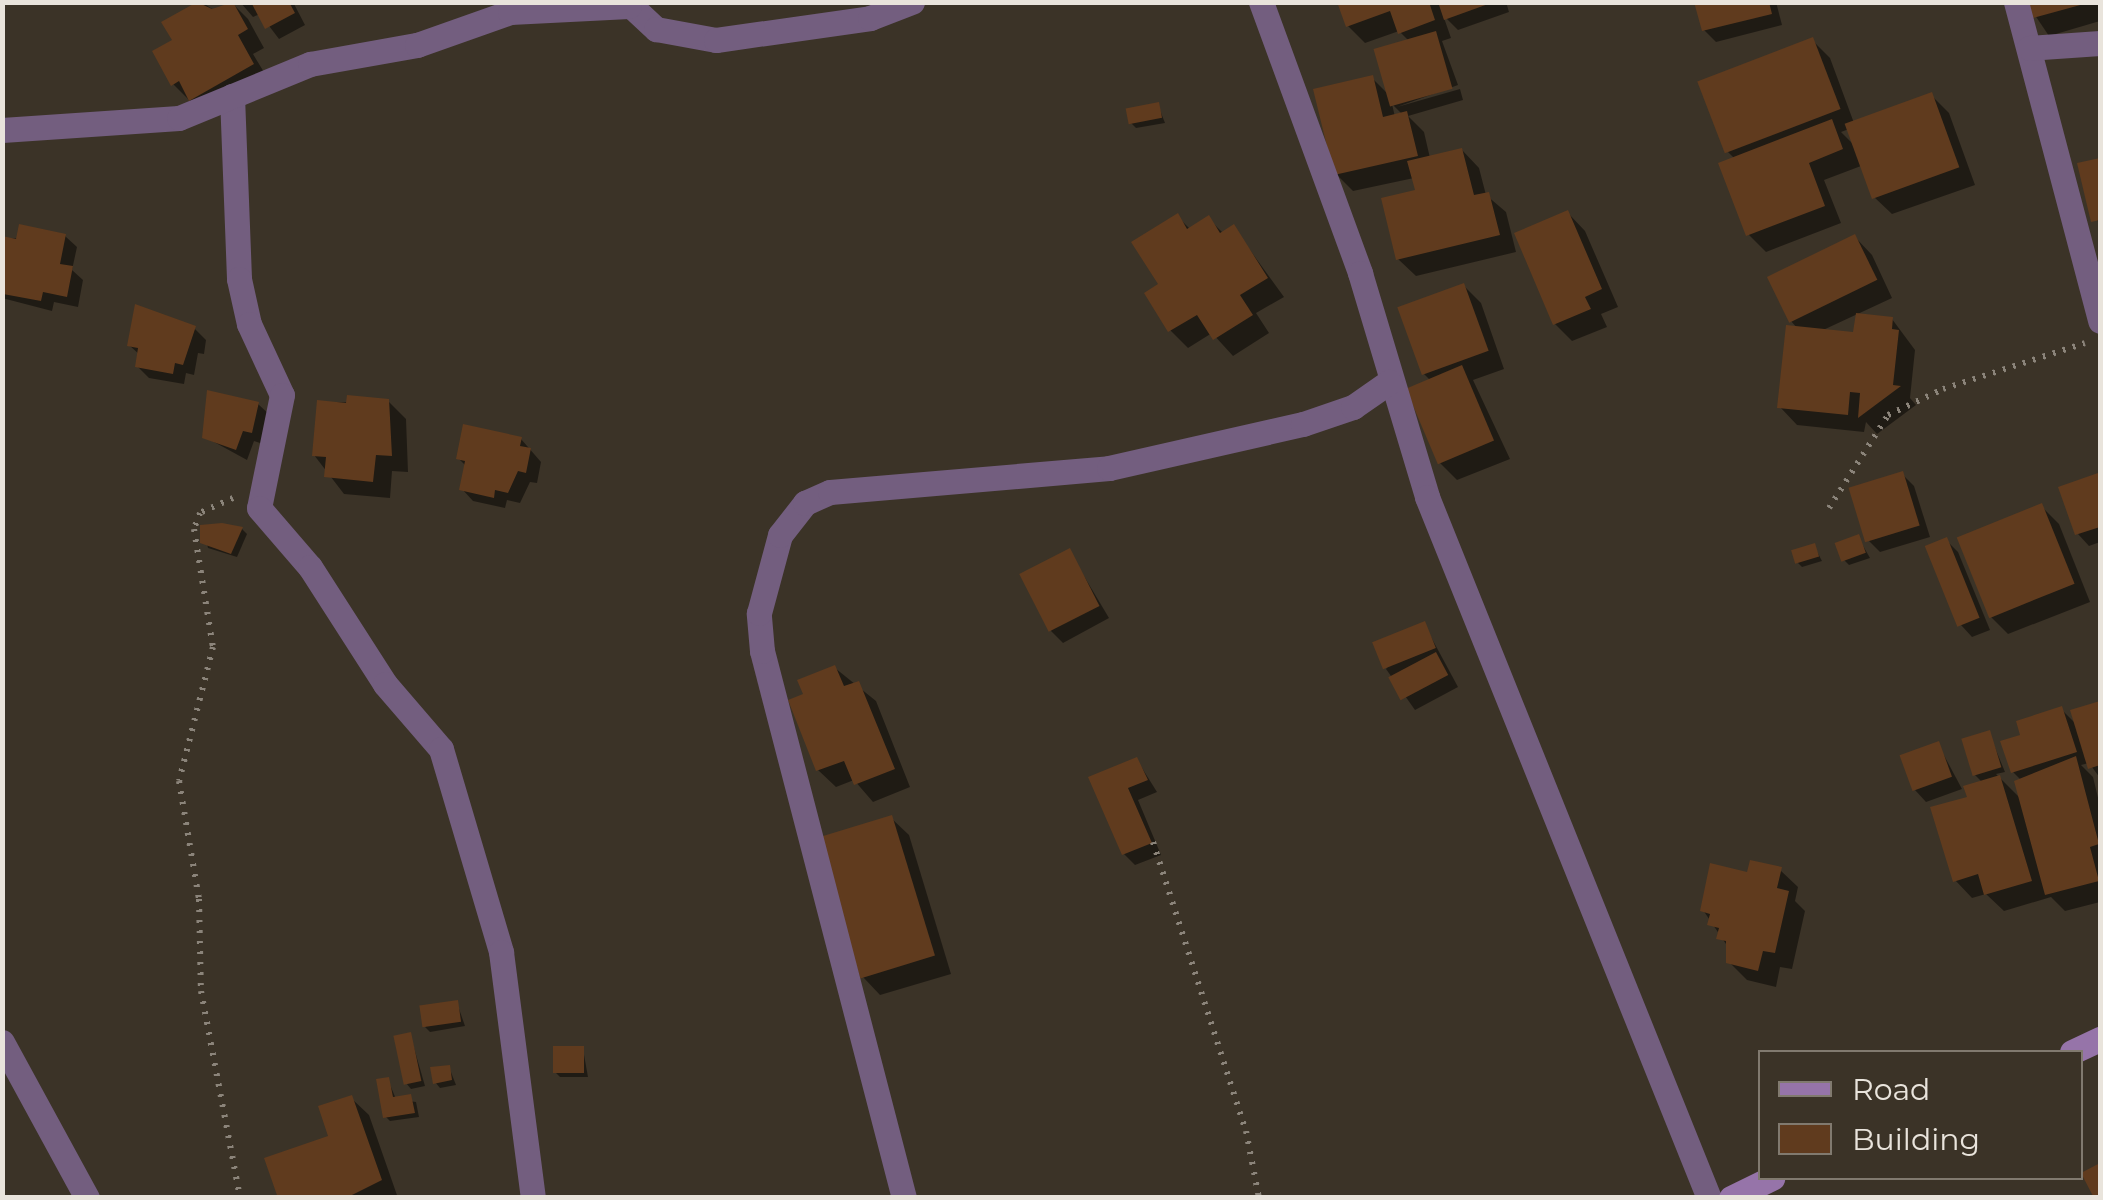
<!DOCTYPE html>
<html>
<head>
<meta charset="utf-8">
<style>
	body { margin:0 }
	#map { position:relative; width:2103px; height:1200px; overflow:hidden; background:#3b3327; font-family:Montserrat,sans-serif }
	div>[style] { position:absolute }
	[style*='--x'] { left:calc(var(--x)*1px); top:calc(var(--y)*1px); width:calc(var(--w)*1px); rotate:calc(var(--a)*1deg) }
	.shadow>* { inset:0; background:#0007 }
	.building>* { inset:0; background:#603b1e; transform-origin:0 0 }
	.path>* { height:6px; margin-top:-3px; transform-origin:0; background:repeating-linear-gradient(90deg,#8b847a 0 2.5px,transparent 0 10.5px) }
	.minor>* { height:25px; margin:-12.5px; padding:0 12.5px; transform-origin:12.5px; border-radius:12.5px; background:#735e7f }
	.secondary>* { height:25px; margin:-12.5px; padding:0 12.5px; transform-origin:12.5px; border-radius:12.5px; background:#9674a9 }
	span { translate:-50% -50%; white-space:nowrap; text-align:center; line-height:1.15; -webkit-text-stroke:8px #3b3327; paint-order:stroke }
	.frame { position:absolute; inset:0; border:5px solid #e9e4dc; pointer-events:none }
	.legend { position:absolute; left:1758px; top:1050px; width:325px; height:130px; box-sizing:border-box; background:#3b3327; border:2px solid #817a6f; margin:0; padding:12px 18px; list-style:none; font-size:30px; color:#e9e4dc }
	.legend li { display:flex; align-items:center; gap:20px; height:50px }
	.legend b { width:50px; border:2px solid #817a6f }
</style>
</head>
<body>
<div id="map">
	<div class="shadow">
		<div style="clip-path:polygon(202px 2px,215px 11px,231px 2px,248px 19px,264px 48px,253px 54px,270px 82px,191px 102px,173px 84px,175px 41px,165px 23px)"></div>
		<div style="clip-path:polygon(240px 2px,293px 2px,305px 25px,279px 39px,260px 14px,253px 17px)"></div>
		<div style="clip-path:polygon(evenodd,1339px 2px,1506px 2px,1509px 12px,1458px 30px,1443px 15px,1451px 38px,1442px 41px,1458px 85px,1397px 107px,1460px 89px,1463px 100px,1408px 116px,1424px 132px,1430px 158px,1462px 150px,1479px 168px,1486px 195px,1506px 212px,1516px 252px,1416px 276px,1398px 259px,1418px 192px,1414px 178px,1353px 191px,1336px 174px,1372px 78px,1390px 96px,1409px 41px,1399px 31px,1365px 43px,1348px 26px,1339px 2px,1392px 104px,1403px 115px,1395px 117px,1392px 104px)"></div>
		<div style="clip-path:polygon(1697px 2px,1776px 2px,1782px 25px,1716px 42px,1704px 30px)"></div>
		<div style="clip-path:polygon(2026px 2px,2100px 2px,2100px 21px,2049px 36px)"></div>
		<div style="clip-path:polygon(evenodd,1812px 40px,1830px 58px,1854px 123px,1931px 95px,1949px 113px,1975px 185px,1892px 214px,1874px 197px,1861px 166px,1824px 180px,1841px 223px,1766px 252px,1748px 234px,1735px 159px,1726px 150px,1812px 40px,1849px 129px,1856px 147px,1841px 132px,1849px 129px)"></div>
		<div style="clip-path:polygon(1158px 105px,1165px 123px,1136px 128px,1131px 123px)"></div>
		<div style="clip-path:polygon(2100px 161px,2100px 228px,2080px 165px)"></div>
		<div style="clip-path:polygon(1568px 213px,1585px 231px,1618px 307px,1601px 314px,1607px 327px,1572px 341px,1555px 324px)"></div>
		<div style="clip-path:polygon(1177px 216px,1191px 230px,1209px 219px,1224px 234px,1234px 228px,1284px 297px,1256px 313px,1269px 333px,1233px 356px,1212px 333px,1188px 348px,1170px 330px,1162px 285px)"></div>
		<div style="clip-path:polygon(65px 236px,77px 247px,72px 270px,83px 280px,78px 307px,54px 302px,52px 311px,2px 298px,2px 239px)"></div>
		<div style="clip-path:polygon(1855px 237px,1872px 255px,1892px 298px,1821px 331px,1856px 335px,1892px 319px,1915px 350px,1910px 398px,1916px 405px,1877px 434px,1866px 422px,1864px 432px,1797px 425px,1780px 407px,1798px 329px,1790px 320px)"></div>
		<div style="clip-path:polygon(1464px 286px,1481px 303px,1504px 369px,1473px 380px,1510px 459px,1457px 480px,1440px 463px,1431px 381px,1423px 373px)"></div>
		<div style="clip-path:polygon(194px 328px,206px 340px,204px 354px,198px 353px,194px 375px,186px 373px,184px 384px,149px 378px,137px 366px,140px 355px,130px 346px)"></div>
		<div style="clip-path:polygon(388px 401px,406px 419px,408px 472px,392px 471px,390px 498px,344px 494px,314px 455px,319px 403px)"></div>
		<div style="clip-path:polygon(258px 404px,270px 415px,263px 444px,254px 441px,247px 460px,205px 437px)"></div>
		<div style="clip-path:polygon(521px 439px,541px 462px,537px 483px,530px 482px,520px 503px,507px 500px,505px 508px,473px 501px,462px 489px,466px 466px,458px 458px)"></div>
		<div style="clip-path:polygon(1902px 474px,1914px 486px,1930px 537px,1880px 552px,1869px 541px)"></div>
		<div style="clip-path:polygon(2097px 476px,2100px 542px,2089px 546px,2078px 534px)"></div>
		<div style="clip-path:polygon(2041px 506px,2059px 524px,2090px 602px,2008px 634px,1991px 617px)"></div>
		<div style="clip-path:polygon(203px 527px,242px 529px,247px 534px,237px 557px,208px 548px)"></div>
		<div style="clip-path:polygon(1858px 537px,1870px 558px,1849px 565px,1844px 560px)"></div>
		<div style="clip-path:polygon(1946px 540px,1958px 552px,1990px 630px,1972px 637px,1961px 625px)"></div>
		<div style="clip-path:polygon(1814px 546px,1822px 561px,1802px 567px,1797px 562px)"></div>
		<div style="clip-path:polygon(1069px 551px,1109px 618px,1063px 643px,1051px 631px)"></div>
		<div style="clip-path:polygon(1424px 624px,1458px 687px,1415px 710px,1386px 669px)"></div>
		<div style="clip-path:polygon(835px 668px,876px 701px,910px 787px,873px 802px,854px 780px,836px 787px,818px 770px,806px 696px)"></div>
		<div style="clip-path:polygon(2100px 703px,2100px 778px,2089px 763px,2081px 765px,2093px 777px,2100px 806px,2100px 902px,2065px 911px,2051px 897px,2004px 911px,1986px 894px,1972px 898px,1955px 880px,1970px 798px,1983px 783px,1974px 774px,1989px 733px,2005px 772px,1996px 774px,2022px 800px,2023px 782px,2013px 772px,2024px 736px,2061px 709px,2077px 725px,2073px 711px)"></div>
		<div style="clip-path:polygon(1938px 744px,1962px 789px,1926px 802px,1915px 790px)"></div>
		<div style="clip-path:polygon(1137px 760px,1157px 792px,1138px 800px,1161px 855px,1135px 865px,1124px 854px,1091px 779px)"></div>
		<div style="clip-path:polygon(891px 818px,909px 835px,951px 974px,880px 995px,863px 977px)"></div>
		<div style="clip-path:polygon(1780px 870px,1798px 887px,1795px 901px,1805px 911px,1792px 969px,1780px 967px,1776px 987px,1747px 980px,1729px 962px,1728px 947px,1703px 910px,1749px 875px)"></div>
		<div style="clip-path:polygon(457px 1003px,465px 1026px,430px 1032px,425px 1027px)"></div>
		<div style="clip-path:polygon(410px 1034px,425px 1086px,411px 1089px,406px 1083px)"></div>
		<div style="clip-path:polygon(583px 1049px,588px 1077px,560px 1077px,555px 1072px)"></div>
		<div style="clip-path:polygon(449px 1067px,456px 1085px,440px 1088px,435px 1082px)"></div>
		<div style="clip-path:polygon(388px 1080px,396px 1099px,416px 1102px,419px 1117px,390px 1121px,385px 1116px)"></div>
		<div style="clip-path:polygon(351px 1098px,369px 1115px,398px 1198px,281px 1198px,331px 1138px)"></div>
	</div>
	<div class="building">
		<div style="clip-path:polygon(197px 2px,212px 9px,233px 2px,248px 29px,238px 35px,254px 64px,189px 101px,179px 81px,171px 86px,152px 51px,172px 40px,161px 22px)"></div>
		<div style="clip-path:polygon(251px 2px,289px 2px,295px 13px,265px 29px)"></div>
		<div style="clip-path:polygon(1337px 2px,1429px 2px,1435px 20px,1398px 34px,1390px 11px,1346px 27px)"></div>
		<div style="clip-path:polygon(1438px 2px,1491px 2px,1491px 3px,1444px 20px)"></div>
		<div style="clip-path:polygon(1694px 2px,1769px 2px,1772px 14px,1702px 31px)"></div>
		<div style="clip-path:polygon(2024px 2px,2083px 2px,2084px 4px,2029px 19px)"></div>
		<div style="left:1436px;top:31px;width:60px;height:65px;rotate:74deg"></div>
		<div style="left:1813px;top:37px;width:77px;height:124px;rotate:69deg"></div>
		<div style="clip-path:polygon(1373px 75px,1383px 117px,1407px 111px,1418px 156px,1334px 175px,1313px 89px)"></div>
		<div style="left:1932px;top:92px;width:80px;height:93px;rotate:70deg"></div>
		<div style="left:1159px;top:102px;width:16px;height:34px;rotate:79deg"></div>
		<div style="clip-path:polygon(1832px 119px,1843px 149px,1809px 163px,1825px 206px,1746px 236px,1718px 163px)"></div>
		<div style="clip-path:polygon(1462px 148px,1474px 195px,1489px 192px,1500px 235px,1396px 260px,1381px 198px,1415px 190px,1407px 161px)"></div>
		<div style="clip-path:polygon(2100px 158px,2100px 220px,2091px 222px,2077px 163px)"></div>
		<div style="clip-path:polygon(1568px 210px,1602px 289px,1585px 297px,1591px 309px,1553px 325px,1514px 233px)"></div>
		<div style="clip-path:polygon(1178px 213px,1187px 229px,1209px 215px,1220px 233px,1234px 224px,1268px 278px,1240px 295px,1253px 315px,1213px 340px,1197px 315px,1168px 332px,1144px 293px,1158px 284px,1131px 242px)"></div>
		<div style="clip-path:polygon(19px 224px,66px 234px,60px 264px,73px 266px,67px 297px,43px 292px,41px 301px,3px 294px,2px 236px,16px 239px)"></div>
		<div style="left:1855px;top:234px;width:51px;height:98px;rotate:64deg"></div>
		<div style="left:1464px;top:283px;width:72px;height:71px;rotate:70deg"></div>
		<div style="clip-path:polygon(135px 304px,196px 326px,183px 365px,175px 363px,173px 374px,135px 367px,138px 348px,127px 346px)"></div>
		<div style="clip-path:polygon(1856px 313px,1893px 317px,1892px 329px,1899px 330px,1893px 385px,1901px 386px,1858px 418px,1860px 393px,1850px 392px,1848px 415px,1777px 408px,1786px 325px,1853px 332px)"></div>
		<div style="left:1462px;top:365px;width:82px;height:61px;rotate:67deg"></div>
		<div style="clip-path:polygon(207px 390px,259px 402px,252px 433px,243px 431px,236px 450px,202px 438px)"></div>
		<div style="clip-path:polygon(347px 395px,389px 399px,392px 456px,376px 455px,373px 482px,324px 477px,326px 457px,312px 456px,317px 400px,346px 403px)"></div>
		<div style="clip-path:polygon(463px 424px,522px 437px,520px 446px,531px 448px,526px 473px,518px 471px,508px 493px,495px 490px,494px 498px,459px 490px,465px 461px,456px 459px)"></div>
		<div style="left:1903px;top:471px;width:57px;height:57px;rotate:73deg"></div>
		<div style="clip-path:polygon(2098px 473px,2100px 527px,2075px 535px,2058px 487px)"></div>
		<div style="left:2042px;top:503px;width:87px;height:92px;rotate:68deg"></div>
		<div style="clip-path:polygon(222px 523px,243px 527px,231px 554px,200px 543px,200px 525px)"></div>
		<div style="left:1859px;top:534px;width:20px;height:26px;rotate:70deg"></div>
		<div style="left:1947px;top:537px;width:87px;height:24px;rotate:68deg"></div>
		<div style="left:1815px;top:543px;width:14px;height:25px;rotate:73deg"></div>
		<div style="left:1070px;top:548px;width:65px;height:57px;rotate:63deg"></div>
		<div style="left:1425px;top:621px;width:29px;height:57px;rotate:68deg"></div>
		<div style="left:1436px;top:652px;width:26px;height:54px;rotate:62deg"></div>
		<div style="clip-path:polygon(835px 665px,844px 686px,859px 681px,895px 769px,854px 785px,844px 761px,816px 771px,788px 700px,803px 694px,797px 680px)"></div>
		<div style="clip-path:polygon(2100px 701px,2100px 765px,2088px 769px,2070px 710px)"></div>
		<div style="clip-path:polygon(2062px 706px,2077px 752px,2011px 773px,2000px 741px,2020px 735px,2016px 721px)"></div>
		<div style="left:1990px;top:730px;width:39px;height:30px;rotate:73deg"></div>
		<div style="left:1939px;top:741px;width:38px;height:42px;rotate:70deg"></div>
		<div style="clip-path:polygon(2076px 756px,2099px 844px,2090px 847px,2099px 881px,2045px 895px,2014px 781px)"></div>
		<div style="clip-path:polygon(1137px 757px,1148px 780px,1128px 788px,1152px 843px,1122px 855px,1088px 777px)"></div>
		<div style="clip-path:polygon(2000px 775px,2032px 881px,1984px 895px,1978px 874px,1953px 882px,1930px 807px,1967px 797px,1963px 786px)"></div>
		<div style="left:892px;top:815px;width:147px;height:78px;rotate:73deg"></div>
		<div style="clip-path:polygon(1750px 860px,1782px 867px,1777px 888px,1789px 891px,1775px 953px,1763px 951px,1758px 971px,1726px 963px,1726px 941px,1716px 939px,1719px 928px,1707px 925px,1710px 914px,1700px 911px,1710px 863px,1747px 872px)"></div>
		<div style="left:458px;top:1000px;width:22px;height:39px;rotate:82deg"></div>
		<div style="left:411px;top:1032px;width:50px;height:18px;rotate:78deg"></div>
		<div style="left:553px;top:1046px;width:31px;height:27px"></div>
		<div style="clip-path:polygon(450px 1065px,452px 1080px,433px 1084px,430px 1067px)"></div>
		<div style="clip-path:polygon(389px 1077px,393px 1097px,411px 1094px,415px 1113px,383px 1118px,376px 1079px)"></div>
		<div style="clip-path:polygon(352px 1095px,382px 1180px,346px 1198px,278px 1198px,264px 1158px,328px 1136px,318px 1106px)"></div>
		<div style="clip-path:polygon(2100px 1163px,2100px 1198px,2094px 1198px,2081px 1173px)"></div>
	</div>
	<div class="path">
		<div style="--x:233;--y:498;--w:36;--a:156"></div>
		<div style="--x:200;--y:513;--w:17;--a:111"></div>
		<div style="--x:194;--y:529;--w:120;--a:80.9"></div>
		<div style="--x:213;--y:647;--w:138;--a:104.2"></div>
		<div style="--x:179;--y:781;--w:120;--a:80.4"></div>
		<div style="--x:199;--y:899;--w:92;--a:88.8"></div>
		<div style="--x:201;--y:991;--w:211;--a:79.3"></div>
		<div style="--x:1829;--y:508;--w:110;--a:-57.6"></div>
		<div style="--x:1888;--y:415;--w:61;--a:-25.3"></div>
		<div style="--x:1943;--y:389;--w:149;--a:-17.9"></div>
		<div style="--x:1153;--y:842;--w:304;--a:72.2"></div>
		<div style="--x:1246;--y:1131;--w:68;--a:79"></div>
	</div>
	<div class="minor">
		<div style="--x:627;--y:2;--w:40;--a:43"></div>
		<div style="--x:656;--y:29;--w:61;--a:10.4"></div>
		<div style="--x:716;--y:40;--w:156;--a:-8.1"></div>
		<div style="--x:870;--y:18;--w:45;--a:-20.9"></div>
		<div style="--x:1261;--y:2;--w:289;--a:69.9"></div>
		<div style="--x:1360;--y:273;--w:234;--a:73.3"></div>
		<div style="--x:1427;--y:497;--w:756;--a:68.09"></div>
		<div style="--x:2016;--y:2;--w:330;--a:75.2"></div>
		<div style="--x:2029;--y:48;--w:71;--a:-4"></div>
		<div style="--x:232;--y:96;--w:183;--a:87.8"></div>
		<div style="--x:239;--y:279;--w:46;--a:77.5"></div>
		<div style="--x:249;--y:324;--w:78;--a:65.1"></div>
		<div style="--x:282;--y:395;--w:115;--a:101.5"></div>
		<div style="--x:259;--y:508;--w:78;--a:49.2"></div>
		<div style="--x:310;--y:567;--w:139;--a:57.3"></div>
		<div style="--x:385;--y:684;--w:86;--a:49.3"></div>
		<div style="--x:441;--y:749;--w:212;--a:73.5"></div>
		<div style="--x:501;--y:952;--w:248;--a:82.6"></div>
		<div style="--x:2;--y:130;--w:177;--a:-3.9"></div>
		<div style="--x:179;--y:118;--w:142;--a:-22.4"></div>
		<div style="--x:310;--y:64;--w:109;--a:-10.1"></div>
		<div style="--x:417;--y:45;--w:99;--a:-19.5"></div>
		<div style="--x:510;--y:12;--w:119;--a:-2.9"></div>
		<div style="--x:2;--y:1042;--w:178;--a:61.4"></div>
		<div style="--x:904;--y:1198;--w:565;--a:-104.55"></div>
		<div style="--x:762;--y:651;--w:38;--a:-95"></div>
		<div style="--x:759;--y:613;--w:81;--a:-74.9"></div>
		<div style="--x:780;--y:535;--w:41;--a:-52"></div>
		<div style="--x:805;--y:503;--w:27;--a:-24"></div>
		<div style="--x:830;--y:492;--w:280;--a:-4.9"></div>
		<div style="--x:1109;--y:468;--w:199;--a:-12.8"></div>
		<div style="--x:1303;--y:424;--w:53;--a:-18.8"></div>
		<div style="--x:1353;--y:407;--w:44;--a:-34.8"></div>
	</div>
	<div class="secondary">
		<div style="--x:2072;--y:1052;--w:31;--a:-25"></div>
		<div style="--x:1731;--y:1198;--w:46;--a:-26"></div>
	</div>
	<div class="frame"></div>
	<ul class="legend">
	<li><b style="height:12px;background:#9674a9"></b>Road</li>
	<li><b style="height:28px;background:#603b1e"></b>Building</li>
	</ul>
</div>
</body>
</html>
